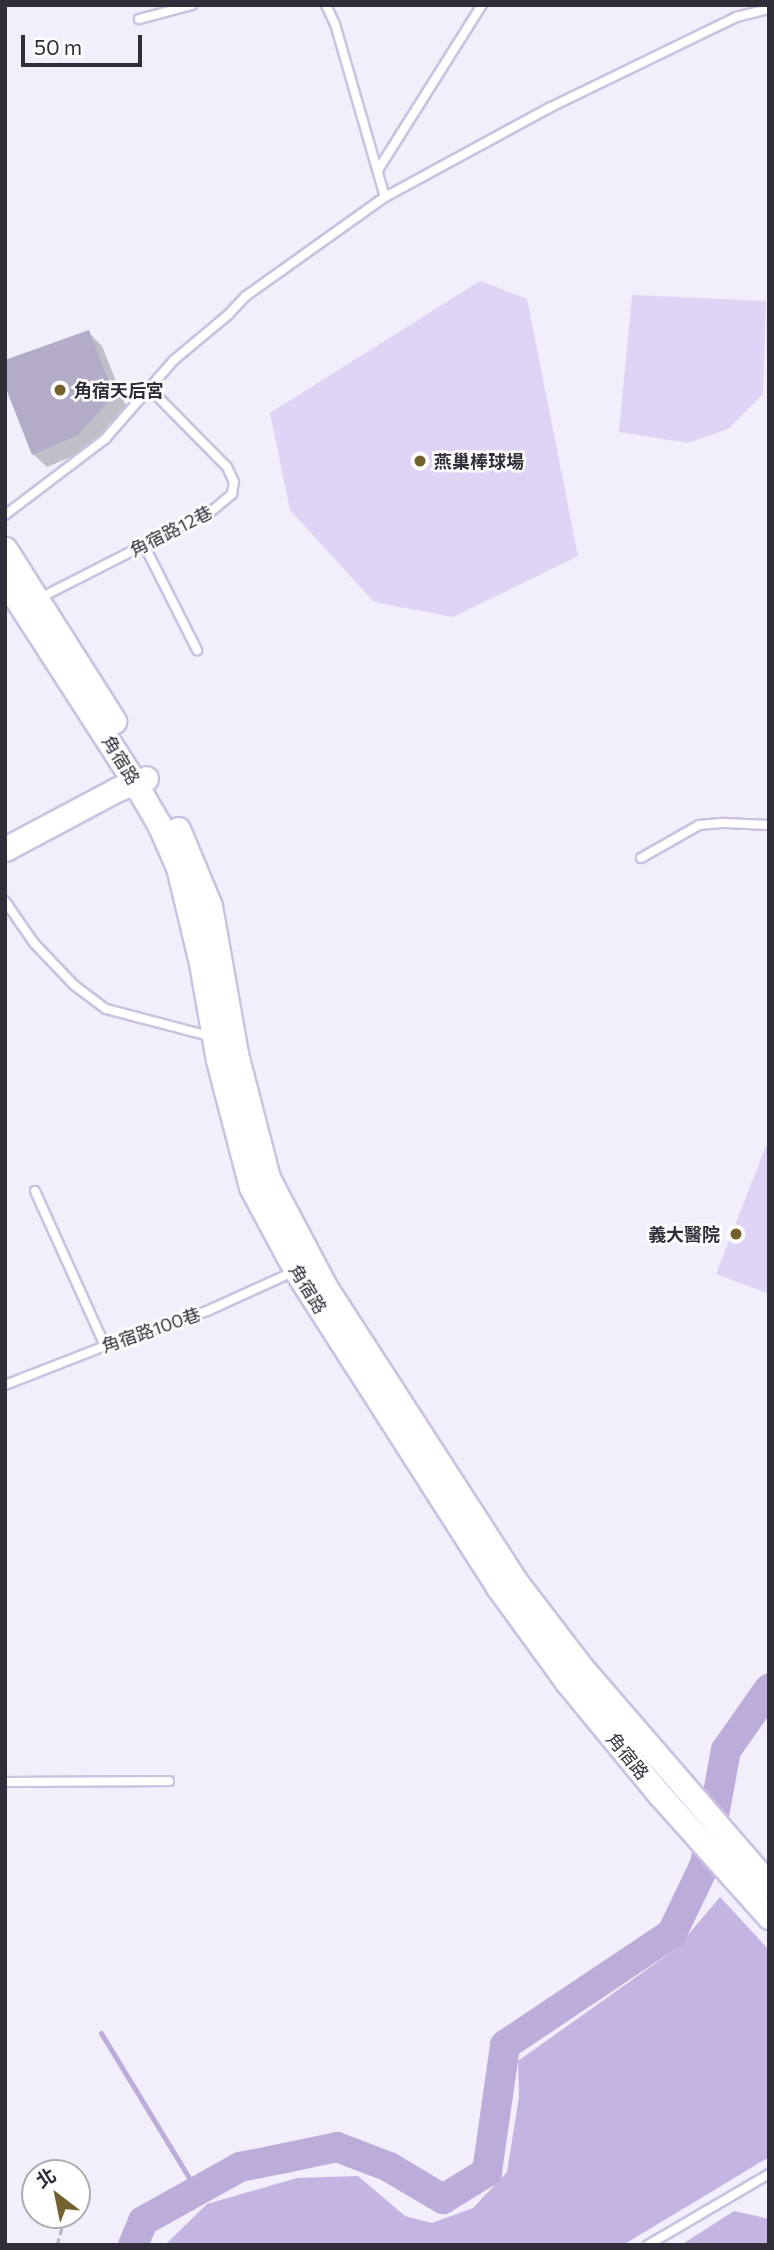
<!DOCTYPE html>
<html>
<head>
<meta charset="utf-8">
<style>
	body { margin:0 }
	#map { position:relative; width:774px; height:2250px; overflow:hidden; background:#f2eefb; font-family:Commissioner,"Noto Sans TC",sans-serif }
	div>[style] { position:absolute }
	[style*='--x'] { left:calc(var(--x)*1px); top:calc(var(--y)*1px); width:calc(var(--w)*1px); rotate:calc(var(--a)*1deg) }
	.green>* { inset:0; background:#dfd3f6 }
	.forest>* { inset:0; background:#c3b4e1 }
	.shadow>* { inset:0; background:#0003 }
	.stream>* { height:5px; margin:-2.5px; padding:0 2.5px; transform-origin:2.5px; border-radius:2.5px; background:#bbacd9 }
	.river>* { height:30px; margin:-15px; padding:0 15px; transform-origin:15px; border-radius:15px; background:#bbacd9 }
	.building>* { inset:0; background:#b4abc8 }
	.path>* { height:2.5px; margin-top:-1.25px; transform-origin:0; background:repeating-linear-gradient(90deg,#b7b3bf 0 7px,transparent 0 10.5px) }
	.roads { filter:drop-shadow(2px 0 #cbc2e0) drop-shadow(-2px 0 #cbc2e0) drop-shadow(0 2px #cbc2e0) drop-shadow(0 -2px #cbc2e0) }
	.lane>* { height:8px; margin:-4px; padding:0 4px; transform-origin:4px; border-radius:4px; background:#fff }
	.secondary>* { height:23px; margin:-11.5px; padding:0 11.5px; transform-origin:11.5px; border-radius:11.5px; background:#fff }
	.dots>* { width:19px; height:19px; translate:-50% -50%; box-sizing:border-box; border:4px solid #fff; border-radius:50% }
	span { translate:-50% -50%; white-space:nowrap; text-align:center; line-height:1.15; -webkit-text-stroke:5px #fff; paint-order:stroke }
	.poi-label { font-size:18px; color:#322e39; font-weight:700 }
	.left { translate:0 -50%; text-align:left }
	.right { translate:-100% -50%; text-align:right }
	.street-label { font-size:18px; color:#322e39 }
	.frame { position:absolute; inset:0; border:7px solid #322e39; pointer-events:none }
	.north { position:absolute; left:21px; top:2159px; width:70px; height:70px; box-sizing:border-box; background:#fff; border:2px solid #adabb0; border-radius:50%; rotate:328deg; font-size:19px; font-weight:700; line-height:28px; text-align:center; color:#322e39 }
	.north::after { content:''; display:block; margin:auto; width:24px; height:32px; background:#72612f; clip-path:polygon(50% 0,100% 100%,50% 72%,0 100%) }
	.scale { position:absolute; left:21px; top:35px; width:121px; height:32px; box-sizing:border-box; border:4px solid #322e39; border-top:0; padding-left:9px; font-size:21px; line-height:24px; white-space:nowrap; color:#322e39; -webkit-text-stroke:5px #fff; paint-order:stroke }
</style>
</head>
<body>
<div id="map">
	<div class="green">
		<div style="clip-path:polygon(480px 281px,527px 299px,578px 556px,453px 617px,374px 602px,290px 510px,270px 413px)"></div>
		<div style="clip-path:polygon(632px 295px,766px 301px,763px 394px,728px 429px,688px 443px,619px 432px)"></div>
		<div style="clip-path:polygon(766px 1146px,769px 1147px,769px 1294px,716px 1274px)"></div>
	</div>
	<div class="forest">
		<div style="clip-path:polygon(720px 1897px,769px 1950px,769px 2157px,623px 2245px,165px 2245px,207px 2204px,297px 2178px,358px 2176px,405px 2216px,432px 2223px,473px 2208px,507px 2172px,519px 2097px,518px 2061px,677px 1948px)"></div>
		<div style="clip-path:polygon(734px 2211px,769px 2219px,769px 2245px,681px 2245px)"></div>
	</div>
	<div class="shadow">
		<div style="clip-path:polygon(88px 332px,102px 346px,127px 409px,92px 448px,47px 467px,33px 454px)"></div>
	</div>
	<div class="stream">
		<div style="--x:101;--y:2033;--w:185;--a:58.7"></div>
	</div>
	<div class="river">
		<div style="--x:133;--y:2245;--w:26;--a:-67"></div>
		<div style="--x:143;--y:2221;--w:111;--a:-29.1"></div>
		<div style="--x:240;--y:2167;--w:46;--a:-11.3"></div>
		<div style="--x:285;--y:2158;--w:53;--a:-11.9"></div>
		<div style="--x:337;--y:2147;--w:56;--a:21"></div>
		<div style="--x:389;--y:2167;--w:63;--a:30.7"></div>
		<div style="--x:443;--y:2199;--w:52;--a:-31.5"></div>
		<div style="--x:487;--y:2172;--w:128;--a:-81.9"></div>
		<div style="--x:505;--y:2045;--w:201;--a:-33.8"></div>
		<div style="--x:672;--y:1933;--w:76;--a:-64.4"></div>
		<div style="--x:705;--y:1864;--w:116;--a:-79.6"></div>
		<div style="--x:726;--y:1750;--w:75;--a:-54.8"></div>
	</div>
	<div class="building">
		<div style="clip-path:polygon(89px 330px,114px 395px,78px 435px,32px 455px,5px 386px,5px 360px)"></div>
	</div>
	<div class="path">
		<div style="--x:57;--y:2245;--w:31;--a:-75"></div>
	</div>
	<div class="roads">
		<div class="lane">
			<div style="--x:326;--y:5;--w:21;--a:65"></div>
			<div style="--x:335;--y:24;--w:180;--a:73.9"></div>
			<div style="--x:139;--y:19;--w:55;--a:-14.8"></div>
			<div style="--x:378;--y:170;--w:195;--a:-57.8"></div>
			<div style="--x:5;--y:515;--w:126;--a:-37.2"></div>
			<div style="--x:105;--y:439;--w:105;--a:-48.9"></div>
			<div style="--x:174;--y:360;--w:70;--a:-39.8"></div>
			<div style="--x:228;--y:315;--w:26;--a:-47"></div>
			<div style="--x:246;--y:296;--w:171;--a:-35.5"></div>
			<div style="--x:385;--y:197;--w:187;--a:-28.5"></div>
			<div style="--x:549;--y:108;--w:208;--a:-25.9"></div>
			<div style="--x:736;--y:17;--w:34;--a:-14"></div>
			<div style="--x:144;--y:545;--w:118;--a:63.2"></div>
			<div style="--x:40;--y:598;--w:194;--a:-27"></div>
			<div style="--x:213;--y:510;--w:25;--a:-40"></div>
			<div style="--x:232;--y:494;--w:12;--a:-81"></div>
			<div style="--x:234;--y:482;--w:17;--a:-115"></div>
			<div style="--x:227;--y:467;--w:110;--a:-134.6"></div>
			<div style="--x:641;--y:858;--w:67;--a:-29.6"></div>
			<div style="--x:699;--y:825;--w:25;--a:-5"></div>
			<div style="--x:724;--y:823;--w:45;--a:2.5"></div>
			<div style="--x:5;--y:901;--w:51;--a:55.4"></div>
			<div style="--x:34;--y:943;--w:58;--a:46.4"></div>
			<div style="--x:74;--y:985;--w:40;--a:37"></div>
			<div style="--x:106;--y:1009;--w:106;--a:14.7"></div>
			<div style="--x:35;--y:1191;--w:170;--a:65.7"></div>
			<div style="--x:5;--y:1385;--w:107;--a:-21.3"></div>
			<div style="--x:105;--y:1346;--w:108;--a:-18.9"></div>
			<div style="--x:207;--y:1311;--w:94;--a:-24.4"></div>
			<div style="--x:5;--y:1782;--w:164;--a:-0.3"></div>
			<div style="--x:648;--y:2245;--w:140;--a:-30.4"></div>
		</div>
		<div class="secondary">
			<div style="--x:5;--y:549;--w:204;--a:57.6"></div>
			<div style="--x:5;--y:581;--w:240;--a:57.2"></div>
			<div style="--x:135;--y:783;--w:48;--a:59.7"></div>
			<div style="--x:159;--y:824;--w:47;--a:66.2"></div>
			<div style="--x:178;--y:867;--w:99;--a:76.5"></div>
			<div style="--x:201;--y:963;--w:98;--a:80.1"></div>
			<div style="--x:218;--y:1060;--w:131;--a:75.4"></div>
			<div style="--x:251;--y:1187;--w:95;--a:61.8"></div>
			<div style="--x:296;--y:1271;--w:375;--a:57.4"></div>
			<div style="--x:498;--y:1587;--w:117;--a:54"></div>
			<div style="--x:567;--y:1682;--w:145;--a:50.6"></div>
			<div style="--x:659;--y:1794;--w:165;--a:48.2"></div>
			<div style="--x:178;--y:829;--w:83;--a:67.4"></div>
			<div style="--x:210;--y:906;--w:150;--a:80"></div>
			<div style="--x:236;--y:1054;--w:128;--a:75.5"></div>
			<div style="--x:268;--y:1178;--w:124;--a:62.2"></div>
			<div style="--x:326;--y:1288;--w:346;--a:57.1"></div>
			<div style="--x:514;--y:1579;--w:112;--a:52.6"></div>
			<div style="--x:582;--y:1668;--w:286;--a:49.2"></div>
			<div style="--x:5;--y:849;--w:128;--a:-28"></div>
			<div style="--x:118;--y:789;--w:30;--a:-21"></div>
		</div>
	</div>
	<div class="dots">
		<div style="left:60px;top:390px;background:#72612f"></div>
		<div style="left:420px;top:461px;background:#72612f"></div>
		<div style="left:736px;top:1234px;background:#72612f"></div>
	</div>
	<div class="poi-label">
		<span class="left" style="left:74px;top:390px">角宿天后宮</span>
		<span class="left" style="left:434px;top:461px">燕巢棒球場</span>
		<span class="right" style="left:720px;top:1234px">義大醫院</span>
	</div>
	<div class="street-label">
		<span style="left:171px;top:531px;rotate:-27deg">角宿路12巷</span>
		<span style="left:121px;top:760px;rotate:58deg">角宿路</span>
		<span style="left:308px;top:1289px;rotate:58deg">角宿路</span>
		<span style="left:151px;top:1330px;rotate:-19deg">角宿路100巷</span>
		<span style="left:628px;top:1756px;rotate:51deg">角宿路</span>
	</div>
	<div class="frame"></div>
	<div class="north">北</div>
	<div class="scale">50 m</div>
</div>
</body>
</html>
